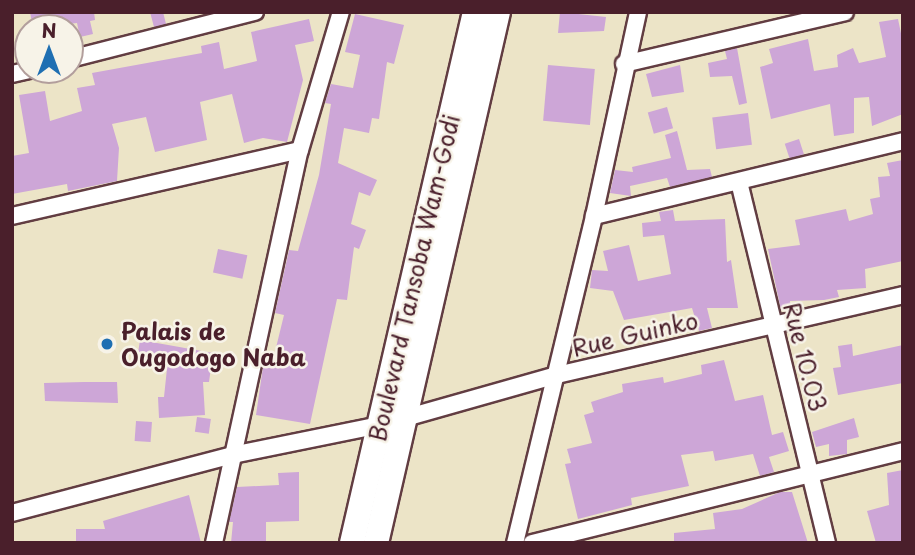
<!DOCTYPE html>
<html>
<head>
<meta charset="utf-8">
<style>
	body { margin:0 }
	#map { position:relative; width:915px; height:555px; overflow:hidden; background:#ece4c7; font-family:"Playpen Sans",sans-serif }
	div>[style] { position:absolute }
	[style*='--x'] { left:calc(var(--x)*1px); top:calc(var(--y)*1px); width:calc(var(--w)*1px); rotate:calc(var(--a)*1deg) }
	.building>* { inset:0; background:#cda6d7; transform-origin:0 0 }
	.roads { filter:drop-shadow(2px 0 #623d42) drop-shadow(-2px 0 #623d42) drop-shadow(0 2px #623d42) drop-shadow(0 -2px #623d42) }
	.street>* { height:16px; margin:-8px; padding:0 8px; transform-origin:8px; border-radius:8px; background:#fff }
	.primary>* { height:24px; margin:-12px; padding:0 12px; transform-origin:12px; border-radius:12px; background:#fff }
	.dots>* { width:19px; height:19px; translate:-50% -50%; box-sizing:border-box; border:4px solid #f7f3e8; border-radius:50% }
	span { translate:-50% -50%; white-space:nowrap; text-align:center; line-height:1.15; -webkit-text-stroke:5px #f7f3e8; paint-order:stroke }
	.street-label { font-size:23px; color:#4a1f2b }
	.poi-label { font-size:23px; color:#4a1f2b; font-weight:700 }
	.left { translate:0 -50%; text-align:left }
	.frame { position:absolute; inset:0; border:14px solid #4a1f2b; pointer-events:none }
	.north { position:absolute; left:14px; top:14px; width:70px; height:70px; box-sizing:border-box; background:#f7f3e8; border:2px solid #b29e9c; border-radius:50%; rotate:0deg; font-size:19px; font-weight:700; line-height:28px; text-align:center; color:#4a1f2b }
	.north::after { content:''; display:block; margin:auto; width:24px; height:32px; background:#1f6fb2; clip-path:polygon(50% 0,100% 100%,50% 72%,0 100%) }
</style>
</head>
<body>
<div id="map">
	<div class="building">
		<div style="clip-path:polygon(30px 12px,94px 12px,95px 20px,90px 21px,93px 34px,80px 37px,77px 23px,33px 28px)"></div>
		<div style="clip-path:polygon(150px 12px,163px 12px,166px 24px,154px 27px)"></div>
		<div style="clip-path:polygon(560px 12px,606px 17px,604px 31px,558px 33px)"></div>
		<div style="clip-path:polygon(355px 14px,404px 25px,394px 64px,387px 62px,379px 119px,372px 118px,369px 133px,344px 128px,338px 163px,377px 180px,370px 196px,359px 192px,351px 224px,366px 230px,359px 249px,354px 247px,347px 300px,337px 299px,310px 424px,256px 415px,263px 367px,271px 368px,284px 315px,275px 313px,289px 250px,298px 251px,319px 175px,331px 104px,325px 103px,331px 84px,353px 88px,360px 55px,345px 52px)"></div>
		<div style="clip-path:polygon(309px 19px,314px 41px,295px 45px,303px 80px,287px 142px,263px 138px,244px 143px,232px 94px,200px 102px,207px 140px,155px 152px,146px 117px,112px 124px,119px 148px,117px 181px,68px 191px,67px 184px,12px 194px,12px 156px,29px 153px,19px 95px,45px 91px,50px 121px,82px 111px,77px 88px,95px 85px,92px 73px,202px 53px,201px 46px,219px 42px,224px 69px,257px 61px,251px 32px)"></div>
		<div style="clip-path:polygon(898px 19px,903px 43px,903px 114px,872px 126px,869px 97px,854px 98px,854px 133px,834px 136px,830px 104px,771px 119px,760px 67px,773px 63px,769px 49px,808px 39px,814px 71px,838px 67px,837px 55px,853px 48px,859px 63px,886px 57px,879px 22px)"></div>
		<div style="clip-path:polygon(737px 48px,747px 103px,739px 105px,732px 76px,710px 77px,708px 63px,727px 59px,725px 51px)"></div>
		<div style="left:548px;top:65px;width:47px;height:56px;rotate:5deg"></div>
		<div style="clip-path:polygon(680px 65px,684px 92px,652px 97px,646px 74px)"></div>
		<div style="left:667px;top:107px;width:22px;height:20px;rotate:74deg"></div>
		<div style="left:748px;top:113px;width:32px;height:36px;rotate:83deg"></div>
		<div style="clip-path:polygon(677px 131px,687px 170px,710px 169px,712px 177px,670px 187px,667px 178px,630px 186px,631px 196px,610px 193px,615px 170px,633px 172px,632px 167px,671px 158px,665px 135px)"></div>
		<div style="left:799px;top:139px;width:16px;height:15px;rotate:72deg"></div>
		<div style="clip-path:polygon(903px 160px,903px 261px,865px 269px,866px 288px,837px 290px,839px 297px,824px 300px,790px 301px,791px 309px,781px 310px,768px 249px,800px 245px,795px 220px,846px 209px,849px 221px,873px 214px,870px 199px,880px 197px,878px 177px,890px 176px,887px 163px)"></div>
		<div style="clip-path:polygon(673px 210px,675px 221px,725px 219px,727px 262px,731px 260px,738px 308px,707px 308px,712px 328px,699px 331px,692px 308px,624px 320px,613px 291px,590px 288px,592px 270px,608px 271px,603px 251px,629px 245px,638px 281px,671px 274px,664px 235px,643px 237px,642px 223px,661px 221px,659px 212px)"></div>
		<div style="left:218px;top:249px;width:30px;height:24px;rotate:12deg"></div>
		<div style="clip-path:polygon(140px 340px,213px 353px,209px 382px,203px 382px,205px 415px,159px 418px,158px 397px,164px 397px,168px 359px,138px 353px)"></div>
		<div style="clip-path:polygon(852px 344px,853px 356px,903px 345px,903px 383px,838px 395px,833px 368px,841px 367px,838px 346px)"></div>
		<div style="clip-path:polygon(724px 360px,735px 401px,763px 395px,772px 435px,783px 432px,789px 451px,769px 457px,774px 472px,760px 476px,753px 454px,715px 461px,713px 451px,681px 455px,689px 486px,631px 498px,632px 505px,578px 519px,565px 464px,571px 463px,567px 449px,592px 443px,584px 415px,594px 412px,591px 402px,623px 392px,622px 384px,663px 377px,664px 383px,702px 374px,701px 365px)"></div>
		<div style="clip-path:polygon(84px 382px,117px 382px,118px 403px,45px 401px,44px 383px)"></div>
		<div style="left:197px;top:417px;width:14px;height:15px;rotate:8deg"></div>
		<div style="clip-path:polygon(854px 418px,859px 437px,847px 440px,847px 454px,829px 456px,829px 444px,816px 447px,812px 432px)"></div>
		<div style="left:136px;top:421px;width:16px;height:20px;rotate:4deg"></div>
		<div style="clip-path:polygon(903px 470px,903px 543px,876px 543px,867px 511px,889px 505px,887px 473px)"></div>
		<div style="clip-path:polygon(299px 472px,299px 521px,266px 522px,266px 543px,231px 543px,233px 522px,229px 522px,237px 487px,279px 485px,278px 473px)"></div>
		<div style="clip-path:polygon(780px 492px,792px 492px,808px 543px,674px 543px,674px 533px,715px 529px,713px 513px,742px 509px)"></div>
		<div style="clip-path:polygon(189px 495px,201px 543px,76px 543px,76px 529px,105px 529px,103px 521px)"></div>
	</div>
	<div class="roads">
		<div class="street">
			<div style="--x:70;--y:59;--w:191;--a:-14.3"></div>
			<div style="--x:624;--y:64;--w:227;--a:-13.2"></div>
			<div style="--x:12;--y:74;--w:17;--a:-13"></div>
			<div style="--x:739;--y:182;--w:372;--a:76.3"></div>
			<div style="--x:12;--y:216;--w:295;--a:-12.9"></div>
			<div style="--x:594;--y:216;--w:318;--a:-13.6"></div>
			<div style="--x:12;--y:513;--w:233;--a:-14.7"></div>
			<div style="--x:237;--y:454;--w:146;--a:-11.5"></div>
			<div style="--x:380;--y:425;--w:184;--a:-15.8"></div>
			<div style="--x:557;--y:375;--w:355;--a:-13"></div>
			<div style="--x:214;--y:543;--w:402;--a:-77.7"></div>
			<div style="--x:300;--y:150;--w:144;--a:-73.5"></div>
			<div style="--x:515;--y:543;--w:336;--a:-76.4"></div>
			<div style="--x:594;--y:216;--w:209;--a:-77.8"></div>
			<div style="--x:532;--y:543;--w:382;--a:-13.9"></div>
		</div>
		<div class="primary">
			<div style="--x:352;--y:543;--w:545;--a:-76.96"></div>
			<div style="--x:376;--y:543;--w:545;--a:-77.06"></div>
		</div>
	</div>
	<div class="dots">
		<div style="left:107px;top:344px;background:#1f6fb2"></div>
	</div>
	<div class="street-label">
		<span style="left:414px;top:278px;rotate:-77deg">Boulevard Tansoba Wam-Godi</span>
		<span style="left:635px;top:334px;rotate:-13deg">Rue Guinko</span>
		<span style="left:805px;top:357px;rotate:76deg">Rue 10.03</span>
	</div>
	<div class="poi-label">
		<span class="left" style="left:121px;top:344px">Palais de<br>Ougodogo Naba</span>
	</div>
	<div class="frame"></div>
	<div class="north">N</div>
</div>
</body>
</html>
